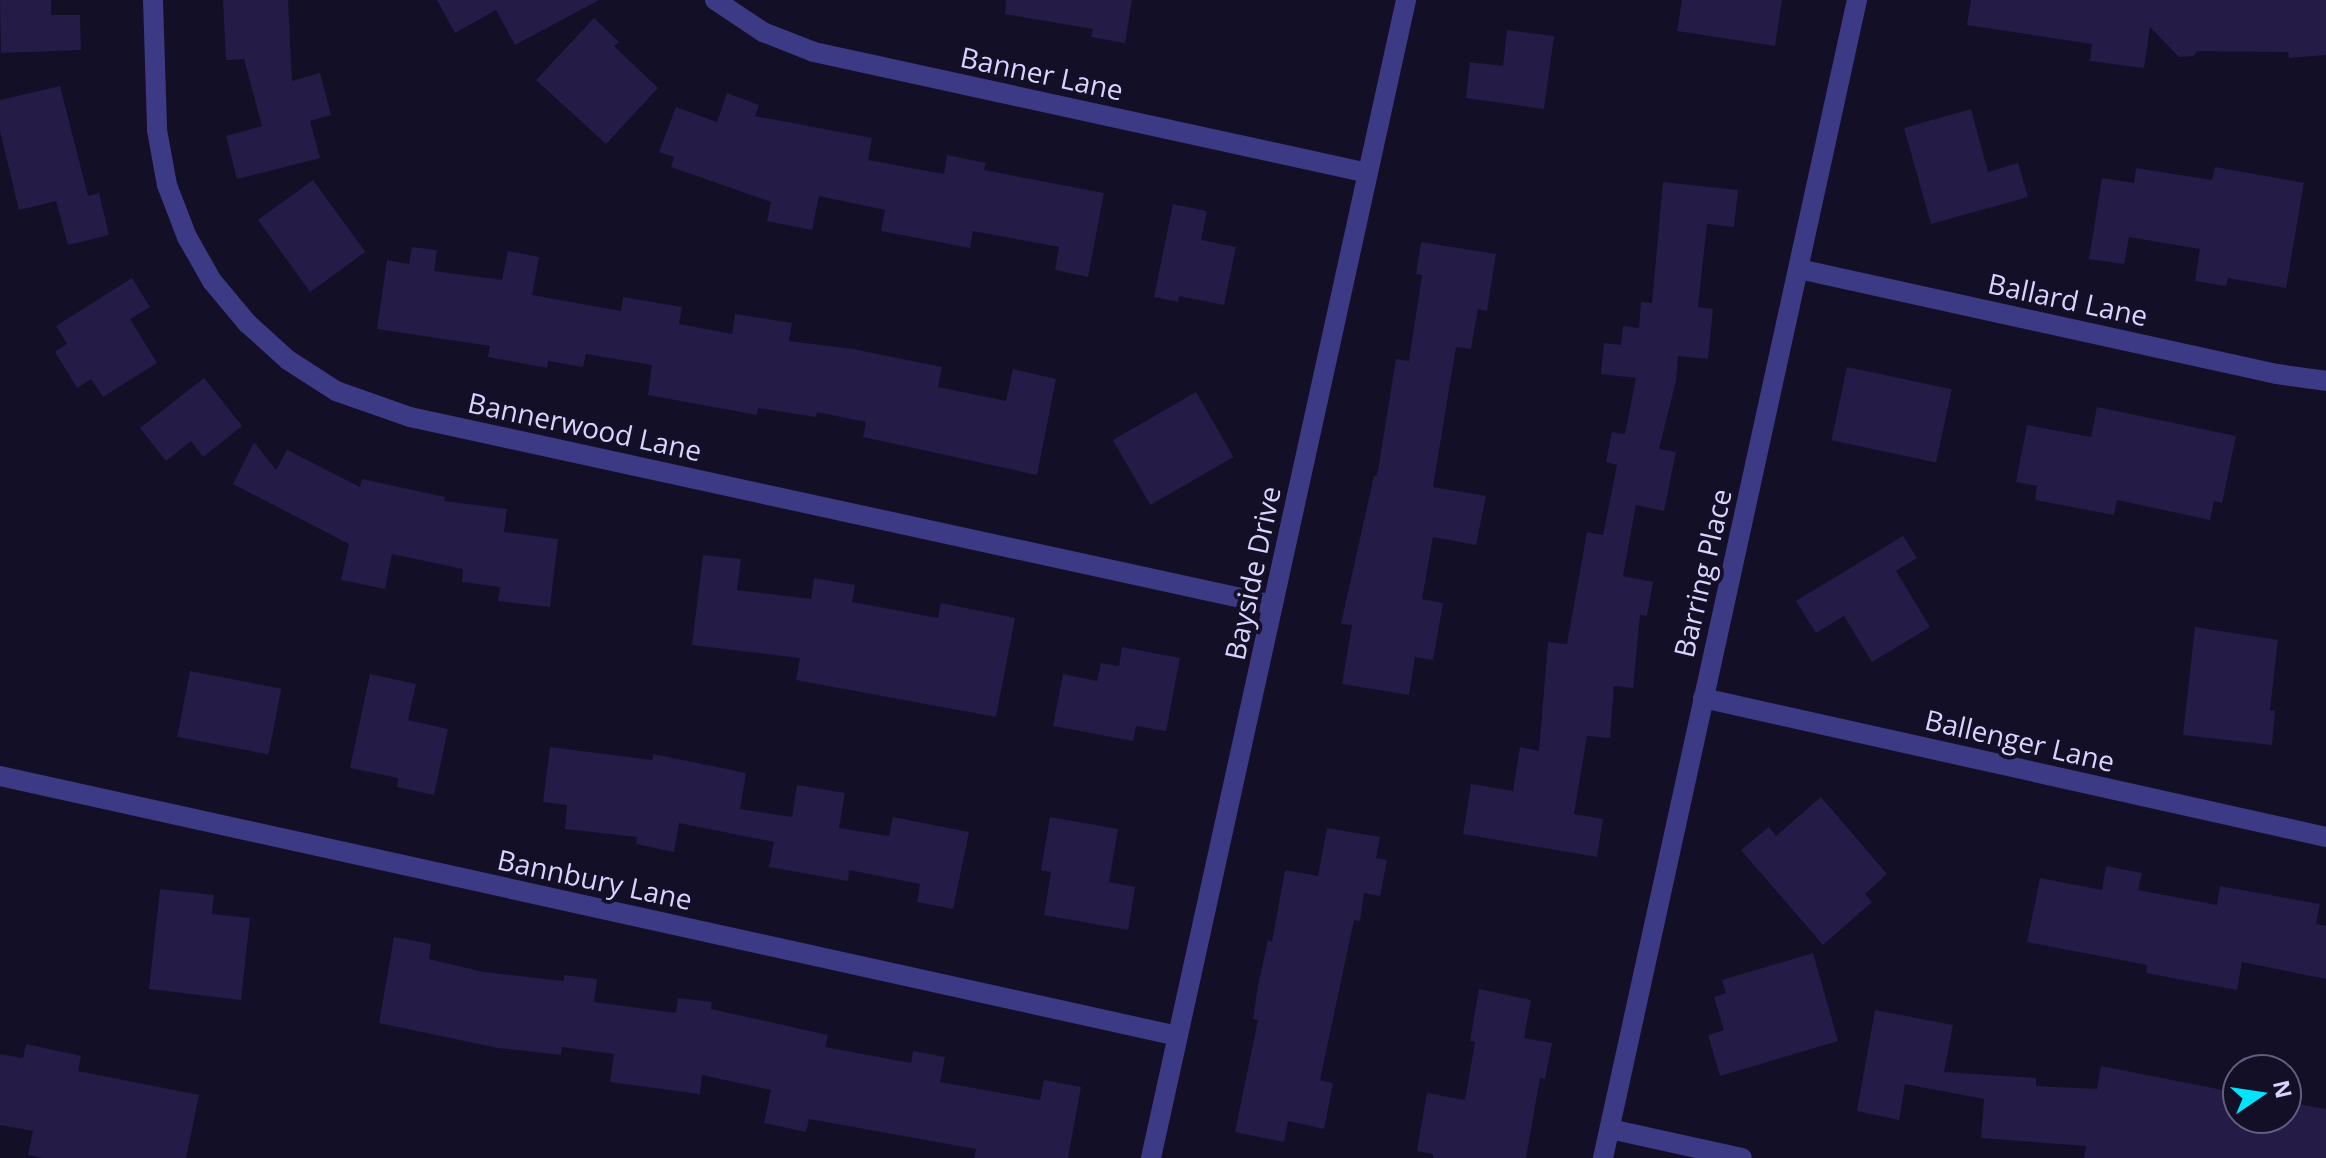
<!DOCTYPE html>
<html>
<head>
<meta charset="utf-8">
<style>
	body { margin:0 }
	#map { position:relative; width:2326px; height:1158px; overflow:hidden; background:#130f26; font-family:"Open Sans",sans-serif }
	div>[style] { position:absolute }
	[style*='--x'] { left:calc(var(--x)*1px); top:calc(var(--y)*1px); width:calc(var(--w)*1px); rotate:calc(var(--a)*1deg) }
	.building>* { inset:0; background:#241b47; transform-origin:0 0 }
	.street>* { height:20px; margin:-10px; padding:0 10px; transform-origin:10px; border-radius:10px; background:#3d3a85 }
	span { translate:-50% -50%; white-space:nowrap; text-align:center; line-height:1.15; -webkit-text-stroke:8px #130f26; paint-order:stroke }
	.street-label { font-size:28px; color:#d9d4ff }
	.north { position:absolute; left:2222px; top:1054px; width:80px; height:80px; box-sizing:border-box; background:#130f26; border:2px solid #625e7d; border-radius:50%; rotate:77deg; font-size:22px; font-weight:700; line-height:32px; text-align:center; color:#d9d4ff }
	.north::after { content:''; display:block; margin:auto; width:28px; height:36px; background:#00e5ff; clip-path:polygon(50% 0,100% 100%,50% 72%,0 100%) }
</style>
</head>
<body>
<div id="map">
	<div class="building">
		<div style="clip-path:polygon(0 0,51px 0,51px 15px,80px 15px,81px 50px,1px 53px)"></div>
		<div style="clip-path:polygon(223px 0,288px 0,292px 81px,320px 73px,331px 115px,310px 121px,320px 158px,237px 179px,226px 136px,262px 126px,244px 59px,226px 60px)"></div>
		<div style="clip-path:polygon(437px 0,599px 0,515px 45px,496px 10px,455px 33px)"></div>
		<div style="clip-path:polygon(1006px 0,1132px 0,1125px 43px,1091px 37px,1093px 29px,1005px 14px)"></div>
		<div style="clip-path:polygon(1682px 0,1782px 0,1775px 46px,1677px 31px)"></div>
		<div style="clip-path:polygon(1971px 0,2326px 0,2326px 55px,2289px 58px,2288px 52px,2198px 51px,2193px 56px,2179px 57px,2150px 27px,2144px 68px,2090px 61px,2092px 44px,1967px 25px)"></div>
		<div style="clip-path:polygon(594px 18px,619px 42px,614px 46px,658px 88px,606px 144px,536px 80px)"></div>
		<div style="clip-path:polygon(1507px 30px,1554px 36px,1544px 109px,1466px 98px,1470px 62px,1503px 66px)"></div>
		<div style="clip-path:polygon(60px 86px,88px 196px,99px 193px,109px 235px,68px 245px,56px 201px,19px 210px,0 131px,0 100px)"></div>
		<div style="clip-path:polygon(727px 93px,759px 105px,755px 116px,872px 138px,868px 160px,944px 174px,947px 155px,986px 163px,984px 170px,1104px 193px,1088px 277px,1055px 270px,1059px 247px,973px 231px,970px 248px,881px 231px,885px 210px,819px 196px,812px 230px,767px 221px,771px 202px,671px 167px,674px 157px,659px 152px,676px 107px,717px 122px)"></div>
		<div style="clip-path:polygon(1971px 109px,1988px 172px,2018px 163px,2028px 197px,1931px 224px,1904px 128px)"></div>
		<div style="clip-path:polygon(2215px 167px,2304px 183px,2286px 288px,2228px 278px,2226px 286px,2195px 281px,2200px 249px,2129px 237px,2124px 264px,2089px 259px,2102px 178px,2134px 183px,2136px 168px,2212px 180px)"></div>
		<div style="left:313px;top:180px;width:89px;height:68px;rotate:54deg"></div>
		<div style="clip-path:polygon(1663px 182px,1738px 190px,1734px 227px,1707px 224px,1698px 307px,1713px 309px,1708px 359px,1678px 356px,1676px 381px,1659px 449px,1676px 452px,1664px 511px,1636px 505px,1623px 576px,1653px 582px,1647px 616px,1640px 615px,1633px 688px,1614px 686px,1610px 738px,1587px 736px,1574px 814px,1603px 819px,1597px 857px,1463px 834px,1471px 784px,1513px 791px,1520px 747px,1539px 751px,1548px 642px,1567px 644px,1587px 532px,1603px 535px,1617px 465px,1606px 462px,1612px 432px,1625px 434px,1636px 378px,1601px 374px,1604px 343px,1621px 345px,1623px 326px,1639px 328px,1641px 302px,1652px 303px)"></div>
		<div style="clip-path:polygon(1173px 204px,1207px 211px,1201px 240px,1236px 247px,1224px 305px,1179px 296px,1178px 302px,1154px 297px)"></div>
		<div style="clip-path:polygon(1421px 242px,1496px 254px,1487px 311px,1478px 309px,1471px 349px,1456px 347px,1433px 487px,1486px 496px,1476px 545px,1433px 537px,1422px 599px,1443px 603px,1433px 660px,1415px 657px,1409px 695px,1342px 684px,1352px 625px,1341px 624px,1374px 476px,1377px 476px,1396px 359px,1409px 361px,1422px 275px,1416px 274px)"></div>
		<div style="clip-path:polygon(412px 247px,437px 250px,434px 271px,502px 280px,508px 251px,539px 257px,532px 295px,621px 311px,623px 297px,682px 307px,679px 324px,732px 334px,735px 314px,792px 323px,789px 341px,853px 349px,942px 367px,938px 387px,1006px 401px,1013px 369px,1056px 379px,1037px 475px,863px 437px,866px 422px,817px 412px,816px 417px,758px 408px,757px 415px,648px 395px,652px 365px,586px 354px,583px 367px,548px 361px,547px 368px,488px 357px,490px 346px,377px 329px,387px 260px,409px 264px)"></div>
		<div style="clip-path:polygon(132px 278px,150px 307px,130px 319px,157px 363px,103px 397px,91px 379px,77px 388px,55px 352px,67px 344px,56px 326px)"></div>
		<div style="left:1847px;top:367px;width:107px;height:75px;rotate:12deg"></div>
		<div style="clip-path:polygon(204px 378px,242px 426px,203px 457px,191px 441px,166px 461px,140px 428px)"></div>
		<div style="left:1196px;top:392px;width:75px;height:96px;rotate:60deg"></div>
		<div style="clip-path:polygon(2097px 407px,2236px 436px,2222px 503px,2214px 501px,2210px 520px,2117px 500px,2114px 515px,2035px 500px,2037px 486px,2016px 482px,2027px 425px,2091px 437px)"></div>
		<div style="clip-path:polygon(254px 442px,276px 470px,287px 450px,360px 487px,362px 479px,445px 497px,444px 501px,507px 509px,504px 532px,558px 539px,550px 607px,498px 601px,500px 587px,462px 582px,463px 569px,392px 554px,385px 589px,341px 580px,349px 544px,233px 484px)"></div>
		<div style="clip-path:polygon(1903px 536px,1917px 558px,1896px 571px,1930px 627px,1872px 662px,1844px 616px,1816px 633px,1796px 601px)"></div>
		<div style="clip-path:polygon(703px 555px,741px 559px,737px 590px,811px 599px,814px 578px,855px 585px,852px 602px,938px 618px,941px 603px,1015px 618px,996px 717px,796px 680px,800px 658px,692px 645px)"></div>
		<div style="clip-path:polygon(2195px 627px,2278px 640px,2270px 710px,2275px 711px,2272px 745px,2183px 735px)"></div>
		<div style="clip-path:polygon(1122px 647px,1180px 658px,1166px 731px,1136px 726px,1133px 741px,1053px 726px,1063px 674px,1097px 681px,1101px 663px,1119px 666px)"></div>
		<div style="left:190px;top:671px;width:93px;height:67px;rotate:11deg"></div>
		<div style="clip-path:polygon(370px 674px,416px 684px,408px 720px,448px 729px,434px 795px,397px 787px,398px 778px,350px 768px)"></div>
		<div style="clip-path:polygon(550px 747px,652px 760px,653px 754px,746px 773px,740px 809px,792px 817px,797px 785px,845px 793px,839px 828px,889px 836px,893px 817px,969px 832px,953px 909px,917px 902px,920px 884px,849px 870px,848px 881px,769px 867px,774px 842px,679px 823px,674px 852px,636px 844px,637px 837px,565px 829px,567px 805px,543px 802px)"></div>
		<div style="clip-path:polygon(1821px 797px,1887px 874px,1865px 894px,1872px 902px,1823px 945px,1741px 850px,1769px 827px,1776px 836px)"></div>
		<div style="clip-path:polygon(1050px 817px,1118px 829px,1109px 882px,1135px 887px,1128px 930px,1044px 915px,1051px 872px,1041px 870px)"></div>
		<div style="clip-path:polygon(1327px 828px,1380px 837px,1376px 858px,1387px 860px,1380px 896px,1364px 893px,1360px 921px,1354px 920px,1320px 1080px,1333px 1083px,1324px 1129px,1288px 1121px,1284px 1142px,1235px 1132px,1258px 1020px,1253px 1019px,1258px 986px,1268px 940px,1272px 942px,1285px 870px,1318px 876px)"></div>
		<div style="clip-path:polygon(2106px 866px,2142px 873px,2138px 890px,2217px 905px,2220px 886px,2320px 904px,2316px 924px,2326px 926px,2326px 979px,2242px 962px,2237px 990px,2146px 973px,2147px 965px,2027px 942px,2040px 878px,2102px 890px)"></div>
		<div style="clip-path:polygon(160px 889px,214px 895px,212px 914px,250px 918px,241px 1000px,149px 989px)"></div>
		<div style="clip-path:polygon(394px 937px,431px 944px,429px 959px,483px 972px,564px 981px,564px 975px,597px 979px,594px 1002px,676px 1013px,678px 998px,712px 1002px,711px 1009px,828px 1035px,825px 1047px,911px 1063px,913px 1051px,945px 1057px,940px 1082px,1040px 1100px,1044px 1080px,1081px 1087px,1068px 1158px,974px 1158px,976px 1149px,809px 1119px,806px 1132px,764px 1123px,771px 1090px,702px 1075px,700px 1094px,610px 1082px,614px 1054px,562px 1047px,561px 1055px,498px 1048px,379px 1023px)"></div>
		<div style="clip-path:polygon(1813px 953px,1838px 1041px,1720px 1076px,1708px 1035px,1724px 1030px,1714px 997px,1726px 993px,1722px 980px)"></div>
		<div style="clip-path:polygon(1479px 989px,1531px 1000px,1524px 1038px,1552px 1043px,1545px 1079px,1540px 1078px,1526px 1158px,1433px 1158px,1433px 1154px,1417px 1151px,1427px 1093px,1465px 1100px,1475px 1042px,1470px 1041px)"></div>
		<div style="clip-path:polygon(1875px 1010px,1953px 1025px,1944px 1072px,2036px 1078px,2036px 1086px,2097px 1089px,2101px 1066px,2238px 1093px,2238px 1118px,2286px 1118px,2286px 1102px,2326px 1109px,2326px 1158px,2084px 1158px,2086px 1146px,1981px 1138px,1984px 1099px,1905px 1084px,1899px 1120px,1857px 1111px)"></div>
		<div style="clip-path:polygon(26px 1044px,81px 1056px,78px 1071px,199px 1095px,186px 1158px,43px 1158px,28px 1155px,33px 1131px,0 1125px,0 1054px,23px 1058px)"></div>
	</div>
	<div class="street">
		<div style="--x:153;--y:0;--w:130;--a:88.2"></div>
		<div style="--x:157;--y:130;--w:56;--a:79.7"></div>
		<div style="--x:167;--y:185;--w:56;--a:69"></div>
		<div style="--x:187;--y:237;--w:51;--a:60.4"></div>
		<div style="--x:212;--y:281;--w:55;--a:50.2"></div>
		<div style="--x:247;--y:323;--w:55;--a:42.1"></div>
		<div style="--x:288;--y:360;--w:57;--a:32.9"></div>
		<div style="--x:336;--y:391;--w:78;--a:19.4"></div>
		<div style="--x:410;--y:417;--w:883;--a:12.29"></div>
		<div style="--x:715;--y:0;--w:58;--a:33.7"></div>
		<div style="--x:763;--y:32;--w:55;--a:21.4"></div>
		<div style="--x:814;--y:52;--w:567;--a:12.32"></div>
		<div style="--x:1799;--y:269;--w:489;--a:12.4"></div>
		<div style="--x:2277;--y:374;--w:49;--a:8.1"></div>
		<div style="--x:1703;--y:698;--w:638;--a:12.58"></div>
		<div style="--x:0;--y:776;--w:1206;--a:12.45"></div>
		<div style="--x:1610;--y:1129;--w:135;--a:12.4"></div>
		<div style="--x:1151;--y:1158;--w:1186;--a:-77.58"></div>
		<div style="--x:1603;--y:1158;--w:1186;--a:-77.63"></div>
	</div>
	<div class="street-label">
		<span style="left:1042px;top:73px;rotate:12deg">Banner Lane</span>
		<span style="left:2068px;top:299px;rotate:12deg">Ballard Lane</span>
		<span style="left:585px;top:426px;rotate:12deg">Bannerwood Lane</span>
		<span style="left:1252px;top:573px;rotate:-78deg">Bayside Drive</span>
		<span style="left:1702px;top:573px;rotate:-77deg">Barring Place</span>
		<span style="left:2020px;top:740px;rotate:13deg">Ballenger Lane</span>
		<span style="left:595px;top:879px;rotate:12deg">Bannbury Lane</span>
	</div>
	<div class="north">N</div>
</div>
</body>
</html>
